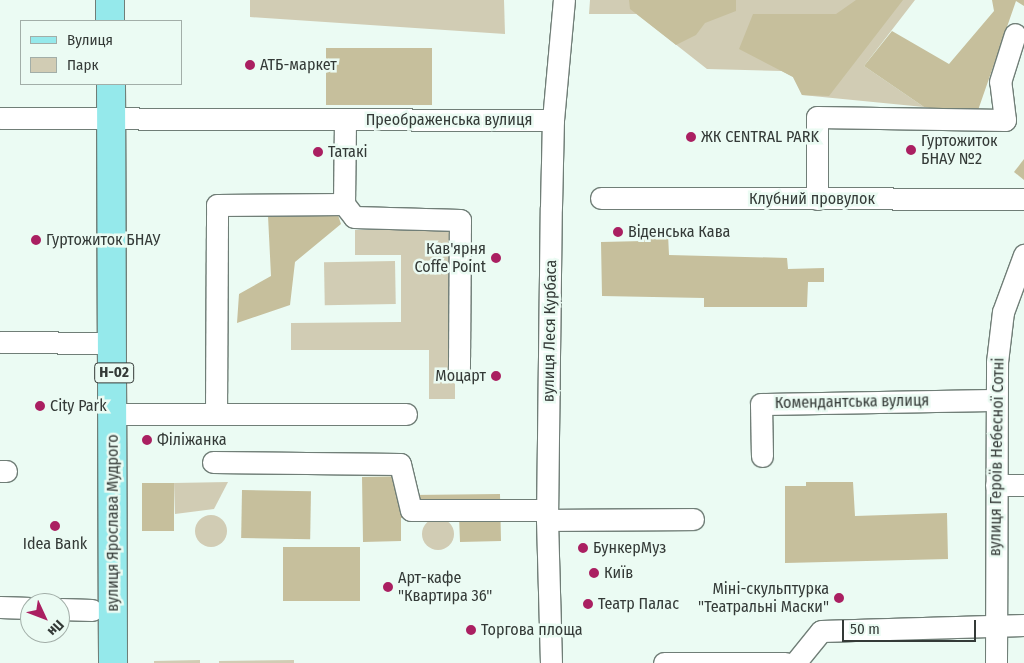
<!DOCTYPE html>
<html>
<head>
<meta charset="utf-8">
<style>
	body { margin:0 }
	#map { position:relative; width:1024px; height:663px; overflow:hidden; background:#ebfbf3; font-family:"Fira Sans Condensed",sans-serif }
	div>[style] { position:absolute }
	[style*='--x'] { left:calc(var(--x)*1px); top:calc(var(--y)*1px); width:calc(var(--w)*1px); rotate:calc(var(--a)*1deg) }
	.green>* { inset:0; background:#d1ccb4; transform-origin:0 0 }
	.round { border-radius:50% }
	.forest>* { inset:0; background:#c6bf9c; transform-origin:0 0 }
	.roads { filter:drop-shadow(1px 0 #707e77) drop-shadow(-1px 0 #707e77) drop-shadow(0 1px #707e77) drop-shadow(0 -1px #707e77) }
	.minor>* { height:21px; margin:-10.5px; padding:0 10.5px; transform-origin:10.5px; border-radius:10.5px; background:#fff }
	.major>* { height:28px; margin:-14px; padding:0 14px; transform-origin:14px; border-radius:14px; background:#95e9eb }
	.dots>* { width:14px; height:14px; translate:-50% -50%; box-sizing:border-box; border:2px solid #ebfbf3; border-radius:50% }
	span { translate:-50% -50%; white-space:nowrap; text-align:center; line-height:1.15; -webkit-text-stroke:5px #ebfbf3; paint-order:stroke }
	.shield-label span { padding:1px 4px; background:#ebfbf3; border:1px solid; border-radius:4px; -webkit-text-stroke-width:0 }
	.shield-label { font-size:15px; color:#343a37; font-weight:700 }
	.poi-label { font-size:16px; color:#343a37 }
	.left { translate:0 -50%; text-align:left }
	.right { translate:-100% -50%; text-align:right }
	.street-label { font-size:16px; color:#343a37 }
	.legend { position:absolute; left:20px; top:20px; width:162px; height:65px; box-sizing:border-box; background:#ebfbf3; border:1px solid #a2aea8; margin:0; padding:6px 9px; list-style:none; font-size:15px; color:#343a37 }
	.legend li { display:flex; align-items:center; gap:10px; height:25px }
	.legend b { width:25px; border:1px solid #a2aea8 }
	.north { position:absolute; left:20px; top:593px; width:50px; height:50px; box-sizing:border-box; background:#ebfbf3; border:1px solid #a2aea8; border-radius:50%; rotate:133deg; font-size:14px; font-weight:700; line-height:20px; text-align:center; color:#343a37 }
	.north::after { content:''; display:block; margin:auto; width:18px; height:22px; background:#aa1f61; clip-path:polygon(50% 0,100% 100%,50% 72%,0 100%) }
	.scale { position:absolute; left:842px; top:620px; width:134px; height:22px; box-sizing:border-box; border:2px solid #343a37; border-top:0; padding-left:6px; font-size:15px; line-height:18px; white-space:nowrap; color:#343a37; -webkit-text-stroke:4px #ebfbf3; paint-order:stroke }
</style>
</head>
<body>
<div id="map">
	<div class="green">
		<div style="clip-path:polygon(250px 0,504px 0,505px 34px,250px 17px)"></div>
		<div style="clip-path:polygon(590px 0,915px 0,864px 66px,924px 107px,802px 95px,793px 77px,782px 71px,707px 69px,637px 14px,589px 14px)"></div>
		<div style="clip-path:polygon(455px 229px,455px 399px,429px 399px,429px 350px,291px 350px,291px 323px,401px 322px,401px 255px,355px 255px,355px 230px)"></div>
		<div style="left:395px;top:261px;width:43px;height:71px;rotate:89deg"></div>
		<div style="clip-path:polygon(228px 482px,214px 509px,175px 514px,174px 483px)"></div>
		<div class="round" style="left:195px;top:515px;width:32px;height:32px"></div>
		<div class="round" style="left:422px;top:518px;width:32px;height:32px"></div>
		<div style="clip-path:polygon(200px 660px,200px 663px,154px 663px,154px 661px)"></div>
		<div style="clip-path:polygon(294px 660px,294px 663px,219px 663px,219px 661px)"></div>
	</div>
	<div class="forest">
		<div style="clip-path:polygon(629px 0,736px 0,736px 11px,705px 23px,696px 35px,676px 45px,630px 9px)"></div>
		<div style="clip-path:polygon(856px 0,903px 0,829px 96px,802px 95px,793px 77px,739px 49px,753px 14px,836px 14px)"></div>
		<div style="clip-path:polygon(992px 0,1024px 0,1024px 6px,1016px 1px,976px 116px,924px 107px,864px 66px,892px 31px,949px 64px,994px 11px)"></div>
		<div style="left:432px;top:48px;width:57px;height:106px;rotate:90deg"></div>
		<div style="clip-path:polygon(1024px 159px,1024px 180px,1014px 172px)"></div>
		<div style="clip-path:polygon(337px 212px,341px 224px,295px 262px,290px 305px,237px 323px,239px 294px,271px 276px,268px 216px)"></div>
		<div style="clip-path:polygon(644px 234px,668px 234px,669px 255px,787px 258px,788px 269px,824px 268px,824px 282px,808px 282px,807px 307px,704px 307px,704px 298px,602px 296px,601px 242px,644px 241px)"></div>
		<div style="clip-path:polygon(411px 476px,412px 495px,500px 494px,501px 541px,460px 542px,459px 516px,401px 518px,401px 541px,363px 542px,362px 477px)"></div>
		<div style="clip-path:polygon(806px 482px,853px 482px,855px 516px,947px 513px,948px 559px,785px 563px,785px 486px,806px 486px)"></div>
		<div style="left:142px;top:483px;width:32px;height:48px"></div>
		<div style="left:242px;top:490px;width:69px;height:48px;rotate:1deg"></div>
		<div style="left:360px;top:547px;width:54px;height:77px;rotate:90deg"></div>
	</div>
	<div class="roads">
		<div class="minor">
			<div style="--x:0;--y:118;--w:553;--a:0.21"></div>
			<div style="--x:601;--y:198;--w:423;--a:0.1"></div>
			<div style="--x:817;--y:199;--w:82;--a:-90"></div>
			<div style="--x:817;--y:117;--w:188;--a:0.9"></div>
			<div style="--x:1005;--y:120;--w:38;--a:-97"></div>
			<div style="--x:1000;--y:82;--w:50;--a:-72.6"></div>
			<div style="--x:344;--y:204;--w:84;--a:-89.3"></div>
			<div style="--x:0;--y:342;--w:114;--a:0.5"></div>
			<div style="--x:216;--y:412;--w:207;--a:-89.7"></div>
			<div style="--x:217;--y:205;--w:127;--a:-0.5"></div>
			<div style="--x:344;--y:204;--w:16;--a:52"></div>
			<div style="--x:354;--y:217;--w:106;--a:1.6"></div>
			<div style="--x:460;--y:220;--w:150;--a:90.4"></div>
			<div style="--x:114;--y:414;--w:292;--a:0"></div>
			<div style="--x:762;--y:456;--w:52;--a:-91.1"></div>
			<div style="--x:761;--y:404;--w:235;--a:-1"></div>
			<div style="--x:213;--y:462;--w:187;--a:0.6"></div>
			<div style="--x:400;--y:464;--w:47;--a:76.6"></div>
			<div style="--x:411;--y:510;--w:136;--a:0"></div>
			<div style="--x:0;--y:471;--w:6;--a:0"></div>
			<div style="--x:996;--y:485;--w:28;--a:0"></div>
			<div style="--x:547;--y:520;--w:146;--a:-0.4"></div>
			<div style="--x:0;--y:607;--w:30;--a:2"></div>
			<div style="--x:60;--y:609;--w:32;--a:2"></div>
			<div style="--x:551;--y:663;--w:143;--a:-91.6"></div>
			<div style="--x:547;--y:520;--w:313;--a:-89.3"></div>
			<div style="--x:551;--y:207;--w:87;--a:-88.7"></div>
			<div style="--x:553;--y:120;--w:121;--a:-84.8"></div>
			<div style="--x:664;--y:663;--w:121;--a:0"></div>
			<div style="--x:795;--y:663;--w:41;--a:-50.9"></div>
			<div style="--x:821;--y:631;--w:203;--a:-1.7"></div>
			<div style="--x:996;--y:663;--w:301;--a:-89.8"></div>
			<div style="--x:997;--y:362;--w:50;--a:-83.2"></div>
			<div style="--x:1003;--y:312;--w:61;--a:-69.8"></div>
		</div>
		<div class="major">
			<div style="--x:110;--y:0;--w:21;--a:90"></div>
			<div style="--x:111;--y:84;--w:579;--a:89.8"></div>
		</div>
	</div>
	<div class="dots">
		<div style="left:250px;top:65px;background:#aa1f61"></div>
		<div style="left:691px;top:137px;background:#aa1f61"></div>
		<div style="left:911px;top:150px;background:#aa1f61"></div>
		<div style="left:318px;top:152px;background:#aa1f61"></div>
		<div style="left:618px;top:232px;background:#aa1f61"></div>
		<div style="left:36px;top:240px;background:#aa1f61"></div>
		<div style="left:496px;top:258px;background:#aa1f61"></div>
		<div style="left:496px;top:376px;background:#aa1f61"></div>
		<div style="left:40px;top:406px;background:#aa1f61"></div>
		<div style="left:147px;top:440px;background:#aa1f61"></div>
		<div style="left:55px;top:526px;background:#aa1f61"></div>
		<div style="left:583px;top:548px;background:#aa1f61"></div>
		<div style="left:594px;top:573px;background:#aa1f61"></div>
		<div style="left:388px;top:587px;background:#aa1f61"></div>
		<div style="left:839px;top:598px;background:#aa1f61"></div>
		<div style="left:588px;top:604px;background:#aa1f61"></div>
		<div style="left:471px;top:630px;background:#aa1f61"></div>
	</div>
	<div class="shield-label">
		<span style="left:114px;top:373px">Н-02</span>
	</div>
	<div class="poi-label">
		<span class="left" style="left:260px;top:65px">АТБ-маркет</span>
		<span class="left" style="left:701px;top:137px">ЖК CENTRAL PARK</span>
		<span class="left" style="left:921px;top:150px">Гуртожиток<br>БНАУ №2</span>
		<span class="left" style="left:328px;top:152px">Татакі</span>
		<span class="left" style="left:628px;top:232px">Віденська Кава</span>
		<span class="left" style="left:46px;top:240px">Гуртожиток БНАУ</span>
		<span class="right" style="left:486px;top:258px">Кав'ярня<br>Coffe Point</span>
		<span class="right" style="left:486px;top:376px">Моцарт</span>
		<span class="left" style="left:50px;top:406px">City Park</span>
		<span class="left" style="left:157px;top:440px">Філіжанка</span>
		<span style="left:55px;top:544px">Idea Bank</span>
		<span class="left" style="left:593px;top:548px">БункерМуз</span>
		<span class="left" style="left:604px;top:573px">Київ</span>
		<span class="left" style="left:398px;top:587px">Арт-кафе<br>"Квартира 36"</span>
		<span class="right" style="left:829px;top:598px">Міні-скульптурка<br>"Театральні Маски"</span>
		<span class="left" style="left:598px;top:604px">Театр Палас</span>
		<span class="left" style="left:481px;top:630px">Торгова площа</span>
	</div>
	<div class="street-label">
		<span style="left:449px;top:120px">Преображенська вулиця</span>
		<span style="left:812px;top:199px">Клубний провулок</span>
		<span style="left:550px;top:331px;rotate:-89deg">вулиця Леся Курбаса</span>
		<span style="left:852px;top:402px;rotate:-1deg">Комендантська вулиця</span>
		<span style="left:997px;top:457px;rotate:-89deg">вулиця Героїв Небесної Сотні</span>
		<span style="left:113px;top:523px;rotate:-90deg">вулиця Ярослава Мудрого</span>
	</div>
	<ul class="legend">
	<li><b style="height:6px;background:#95e9eb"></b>Вулиця</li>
	<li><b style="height:14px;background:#d1ccb4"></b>Парк</li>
	</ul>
	<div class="north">Пн</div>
	<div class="scale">50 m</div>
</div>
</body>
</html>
